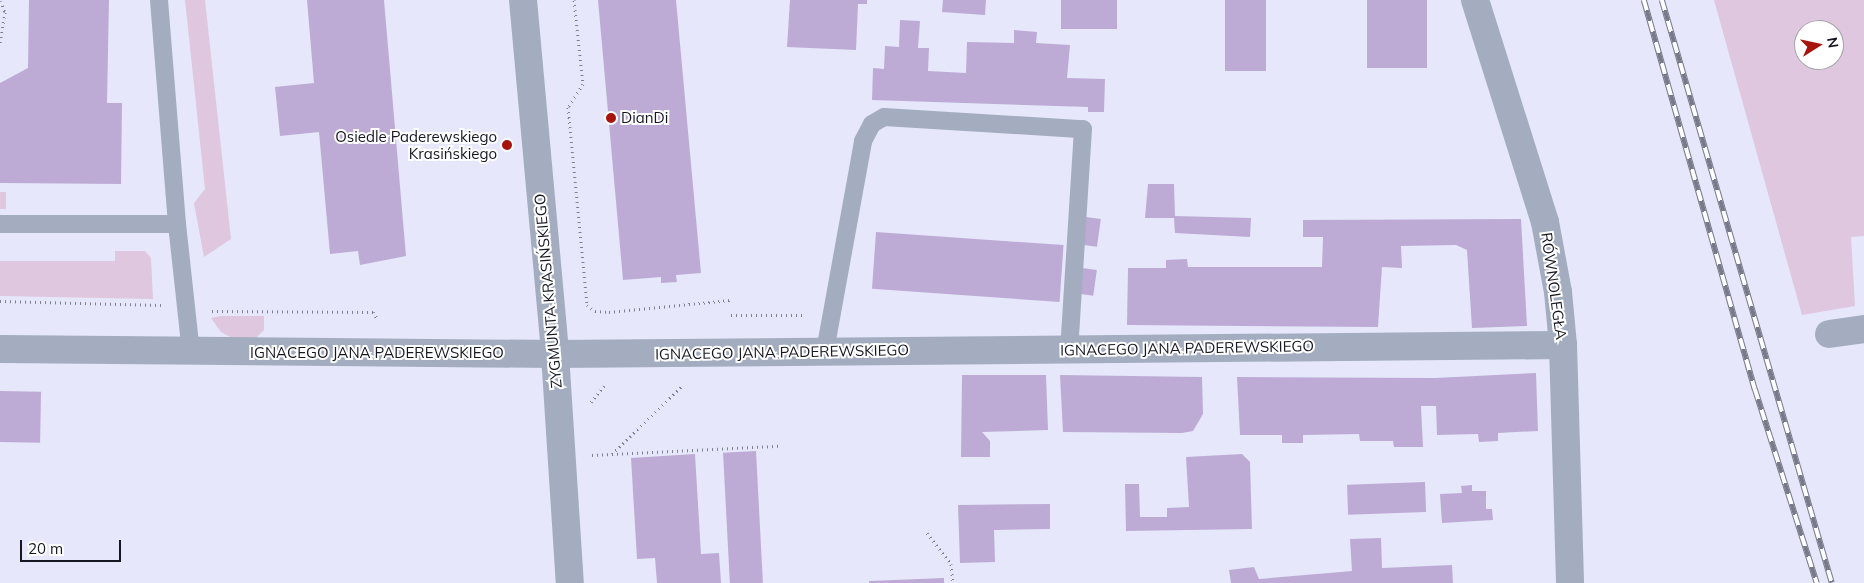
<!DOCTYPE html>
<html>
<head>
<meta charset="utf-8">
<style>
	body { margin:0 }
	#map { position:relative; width:1864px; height:583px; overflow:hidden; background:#e6e7fb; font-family:Mulish,sans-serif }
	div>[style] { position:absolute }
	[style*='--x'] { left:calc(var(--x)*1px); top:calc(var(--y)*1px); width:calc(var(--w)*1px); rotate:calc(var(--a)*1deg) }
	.green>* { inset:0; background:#dfc7df; transform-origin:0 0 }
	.building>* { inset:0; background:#bdabd5; transform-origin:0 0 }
	.path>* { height:3px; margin-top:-1.5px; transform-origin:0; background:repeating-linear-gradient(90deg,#808190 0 1px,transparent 0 5px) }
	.service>* { height:18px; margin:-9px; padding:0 9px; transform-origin:9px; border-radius:9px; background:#a3adbf }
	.minor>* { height:28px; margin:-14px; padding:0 14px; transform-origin:14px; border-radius:14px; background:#a3adbf }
	.rail>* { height:5.5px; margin-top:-2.75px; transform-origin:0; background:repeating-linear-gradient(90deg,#fff 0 11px,#787989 0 22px); box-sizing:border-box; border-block:1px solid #787989 }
	.dots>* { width:14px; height:14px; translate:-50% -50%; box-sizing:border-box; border:2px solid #fff; border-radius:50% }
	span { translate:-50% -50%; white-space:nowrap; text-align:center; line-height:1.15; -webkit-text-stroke:4px #fff; paint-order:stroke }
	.poi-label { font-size:15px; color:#161722 }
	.left { translate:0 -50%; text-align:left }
	.right { translate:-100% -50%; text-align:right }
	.street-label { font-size:15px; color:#161722 }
	.north { position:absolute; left:1794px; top:20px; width:50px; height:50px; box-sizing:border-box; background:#fff; border:1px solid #a2a2a7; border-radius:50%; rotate:80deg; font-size:14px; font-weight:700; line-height:20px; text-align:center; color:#161722 }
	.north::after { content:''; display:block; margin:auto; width:18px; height:22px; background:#a7140c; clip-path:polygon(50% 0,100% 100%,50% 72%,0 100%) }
	.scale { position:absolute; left:20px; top:540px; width:101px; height:22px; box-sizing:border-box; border:2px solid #161722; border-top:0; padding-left:6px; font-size:15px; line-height:18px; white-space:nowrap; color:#161722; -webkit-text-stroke:4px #fff; paint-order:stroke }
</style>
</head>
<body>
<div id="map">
	<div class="green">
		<div style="clip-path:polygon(185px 0,205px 0,231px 239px,204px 257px,194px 203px,205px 189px)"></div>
		<div style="clip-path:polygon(evenodd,1714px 0,1864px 0,1864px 236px,1851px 237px,1855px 306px,1802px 315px,1714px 0,1804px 30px,1834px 30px,1834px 60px,1804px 60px,1804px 30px)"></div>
		<div style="left:0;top:192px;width:6px;height:17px"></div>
		<div style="clip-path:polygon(115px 251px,145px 251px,151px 258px,153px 299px,0 296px,0 261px,115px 261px)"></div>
		<div style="clip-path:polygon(220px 316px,264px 316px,264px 330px,256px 338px,232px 338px,221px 332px,211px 318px)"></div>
	</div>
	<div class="building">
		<div style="clip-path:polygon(29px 0,109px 0,107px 103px,122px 103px,121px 184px,0 183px,0 83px,28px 68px)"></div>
		<div style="clip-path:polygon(307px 0,384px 0,406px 256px,360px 265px,358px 251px,330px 254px,319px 132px,280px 136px,275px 87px,314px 83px)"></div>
		<div style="clip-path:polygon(598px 0,676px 0,701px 273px,676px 275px,677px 282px,661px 283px,661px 277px,623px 280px)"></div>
		<div style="clip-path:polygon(790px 0,867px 0,867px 4px,858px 4px,856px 50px,787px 47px)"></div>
		<div style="clip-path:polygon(943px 0,986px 0,985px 15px,942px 12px)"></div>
		<div style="left:1061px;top:0;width:56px;height:29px"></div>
		<div style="left:1225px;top:0;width:41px;height:71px"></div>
		<div style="left:1367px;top:0;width:60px;height:68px"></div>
		<div style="clip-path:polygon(900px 20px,920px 21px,918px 48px,929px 48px,928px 71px,966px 73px,967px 42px,1014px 43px,1014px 30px,1037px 32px,1036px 43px,1070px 45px,1067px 78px,1105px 79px,1104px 112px,1088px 112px,1088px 107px,872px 100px,873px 68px,884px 69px,885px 46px,899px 47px)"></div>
		<div style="clip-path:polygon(1148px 184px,1174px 184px,1175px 216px,1251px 218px,1250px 237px,1175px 233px,1174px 218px,1145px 218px)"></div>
		<div style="left:1086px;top:217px;width:15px;height:28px;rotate:8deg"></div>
		<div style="clip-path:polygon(1521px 219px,1527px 326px,1472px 328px,1467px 250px,1456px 245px,1401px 246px,1402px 268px,1382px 267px,1378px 327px,1127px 325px,1128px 268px,1166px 268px,1166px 260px,1187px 259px,1188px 267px,1322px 267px,1323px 237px,1303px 237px,1303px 220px)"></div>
		<div style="left:876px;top:232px;width:188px;height:57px;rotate:4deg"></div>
		<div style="left:1082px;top:268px;width:15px;height:26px;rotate:8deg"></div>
		<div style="clip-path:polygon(1536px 373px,1538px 431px,1498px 433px,1498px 441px,1479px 442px,1478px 434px,1437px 435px,1436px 406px,1421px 406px,1423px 447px,1394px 447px,1393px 441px,1360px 441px,1359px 434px,1303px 435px,1303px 443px,1282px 443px,1282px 435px,1240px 435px,1237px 377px,1435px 378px)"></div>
		<div style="clip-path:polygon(962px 375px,1046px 375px,1048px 430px,982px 432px,990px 441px,990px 457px,961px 457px)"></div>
		<div style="clip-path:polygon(1060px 375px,1202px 377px,1203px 414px,1193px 431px,1182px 433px,1063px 432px)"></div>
		<div style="left:0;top:391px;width:41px;height:51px;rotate:1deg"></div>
		<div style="left:756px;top:451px;width:132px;height:33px;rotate:87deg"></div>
		<div style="clip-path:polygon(695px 454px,701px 554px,719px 553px,721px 583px,657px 583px,655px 558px,637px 559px,631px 458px)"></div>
		<div style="clip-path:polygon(1242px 454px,1250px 462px,1252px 529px,1126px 531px,1125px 484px,1139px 484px,1140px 517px,1167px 517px,1167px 508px,1189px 507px,1186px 457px)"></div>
		<div style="left:1425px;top:482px;width:30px;height:78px;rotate:88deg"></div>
		<div style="clip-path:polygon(1472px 485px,1472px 491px,1486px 491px,1486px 509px,1492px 509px,1493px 520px,1442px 523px,1440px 494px,1462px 493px,1461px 486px)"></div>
		<div style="clip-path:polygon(1050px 504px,1050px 529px,994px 530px,995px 562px,960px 563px,958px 505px)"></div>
		<div style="clip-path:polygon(1381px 538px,1382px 568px,1452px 565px,1453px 583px,1231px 583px,1229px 570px,1254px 567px,1259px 579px,1352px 571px,1350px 539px)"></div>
		<div style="clip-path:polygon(944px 578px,944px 583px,869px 583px,869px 581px)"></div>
	</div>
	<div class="path">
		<div style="--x:574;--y:0;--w:84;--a:83.9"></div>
		<div style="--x:583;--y:84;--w:27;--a:123"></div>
		<div style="--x:568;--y:107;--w:199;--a:84.5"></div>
		<div style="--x:587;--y:305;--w:10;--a:37"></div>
		<div style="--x:595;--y:311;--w:14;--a:4"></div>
		<div style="--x:609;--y:312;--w:122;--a:-5.7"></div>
		<div style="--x:0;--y:1;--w:12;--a:66"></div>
		<div style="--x:5;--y:12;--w:33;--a:99"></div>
		<div style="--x:0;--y:301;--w:161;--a:1.4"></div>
		<div style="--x:212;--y:311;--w:161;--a:0.4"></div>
		<div style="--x:373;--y:312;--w:9;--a:58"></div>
		<div style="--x:731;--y:315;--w:74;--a:0"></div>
		<div style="--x:591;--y:402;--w:21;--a:-51"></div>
		<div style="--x:612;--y:454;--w:99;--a:-44.2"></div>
		<div style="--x:592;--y:455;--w:187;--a:-2.8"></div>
		<div style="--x:927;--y:533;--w:39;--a:52"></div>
		<div style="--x:951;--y:564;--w:19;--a:84"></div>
	</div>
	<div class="service">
		<div style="--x:0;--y:224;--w:177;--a:0"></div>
		<div style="--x:177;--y:224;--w:225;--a:-94.6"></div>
		<div style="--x:177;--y:224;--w:129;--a:83.8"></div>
		<div style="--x:825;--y:351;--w:213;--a:-79.7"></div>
		<div style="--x:863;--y:141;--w:19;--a:-62"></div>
		<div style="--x:872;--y:124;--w:14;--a:-30"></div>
		<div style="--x:884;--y:117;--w:199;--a:3.5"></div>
		<div style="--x:1083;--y:129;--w:220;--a:93.6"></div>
	</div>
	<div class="minor">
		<div style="--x:523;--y:0;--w:355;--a:84.8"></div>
		<div style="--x:555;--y:354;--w:229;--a:86.3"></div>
		<div style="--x:1475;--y:0;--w:233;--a:72.5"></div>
		<div style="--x:1545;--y:222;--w:71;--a:79.5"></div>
		<div style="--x:1558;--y:292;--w:53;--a:84.6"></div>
		<div style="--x:1563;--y:345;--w:238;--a:88.3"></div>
		<div style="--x:1829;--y:334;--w:35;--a:-8"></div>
		<div style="--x:0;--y:349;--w:555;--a:0.52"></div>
		<div style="--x:555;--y:354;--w:1008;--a:-0.51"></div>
	</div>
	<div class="rail">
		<div style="--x:1644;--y:0;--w:405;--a:74.1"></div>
		<div style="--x:1755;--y:389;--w:204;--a:72.3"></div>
		<div style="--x:1662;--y:0;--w:607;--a:73.74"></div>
	</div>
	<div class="dots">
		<div style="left:611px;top:118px;background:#a7140c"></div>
		<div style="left:507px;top:145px;background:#a7140c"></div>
	</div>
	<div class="poi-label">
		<span class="left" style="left:621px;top:118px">DianDi</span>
		<span class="right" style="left:497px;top:145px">Osiedle Paderewskiego<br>Krasińskiego</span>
	</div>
	<div class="street-label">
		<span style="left:1554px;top:286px;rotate:82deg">RÓWNOLEGŁA</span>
		<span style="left:548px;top:291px;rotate:-95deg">ZYGMUNTA KRASIŃSKIEGO</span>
		<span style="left:1187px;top:348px;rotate:-1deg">IGNACEGO JANA PADEREWSKIEGO</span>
		<span style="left:782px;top:352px;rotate:-1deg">IGNACEGO JANA PADEREWSKIEGO</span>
		<span style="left:377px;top:353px">IGNACEGO JANA PADEREWSKIEGO</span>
	</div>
	<div class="north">N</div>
	<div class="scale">20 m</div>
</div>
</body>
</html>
